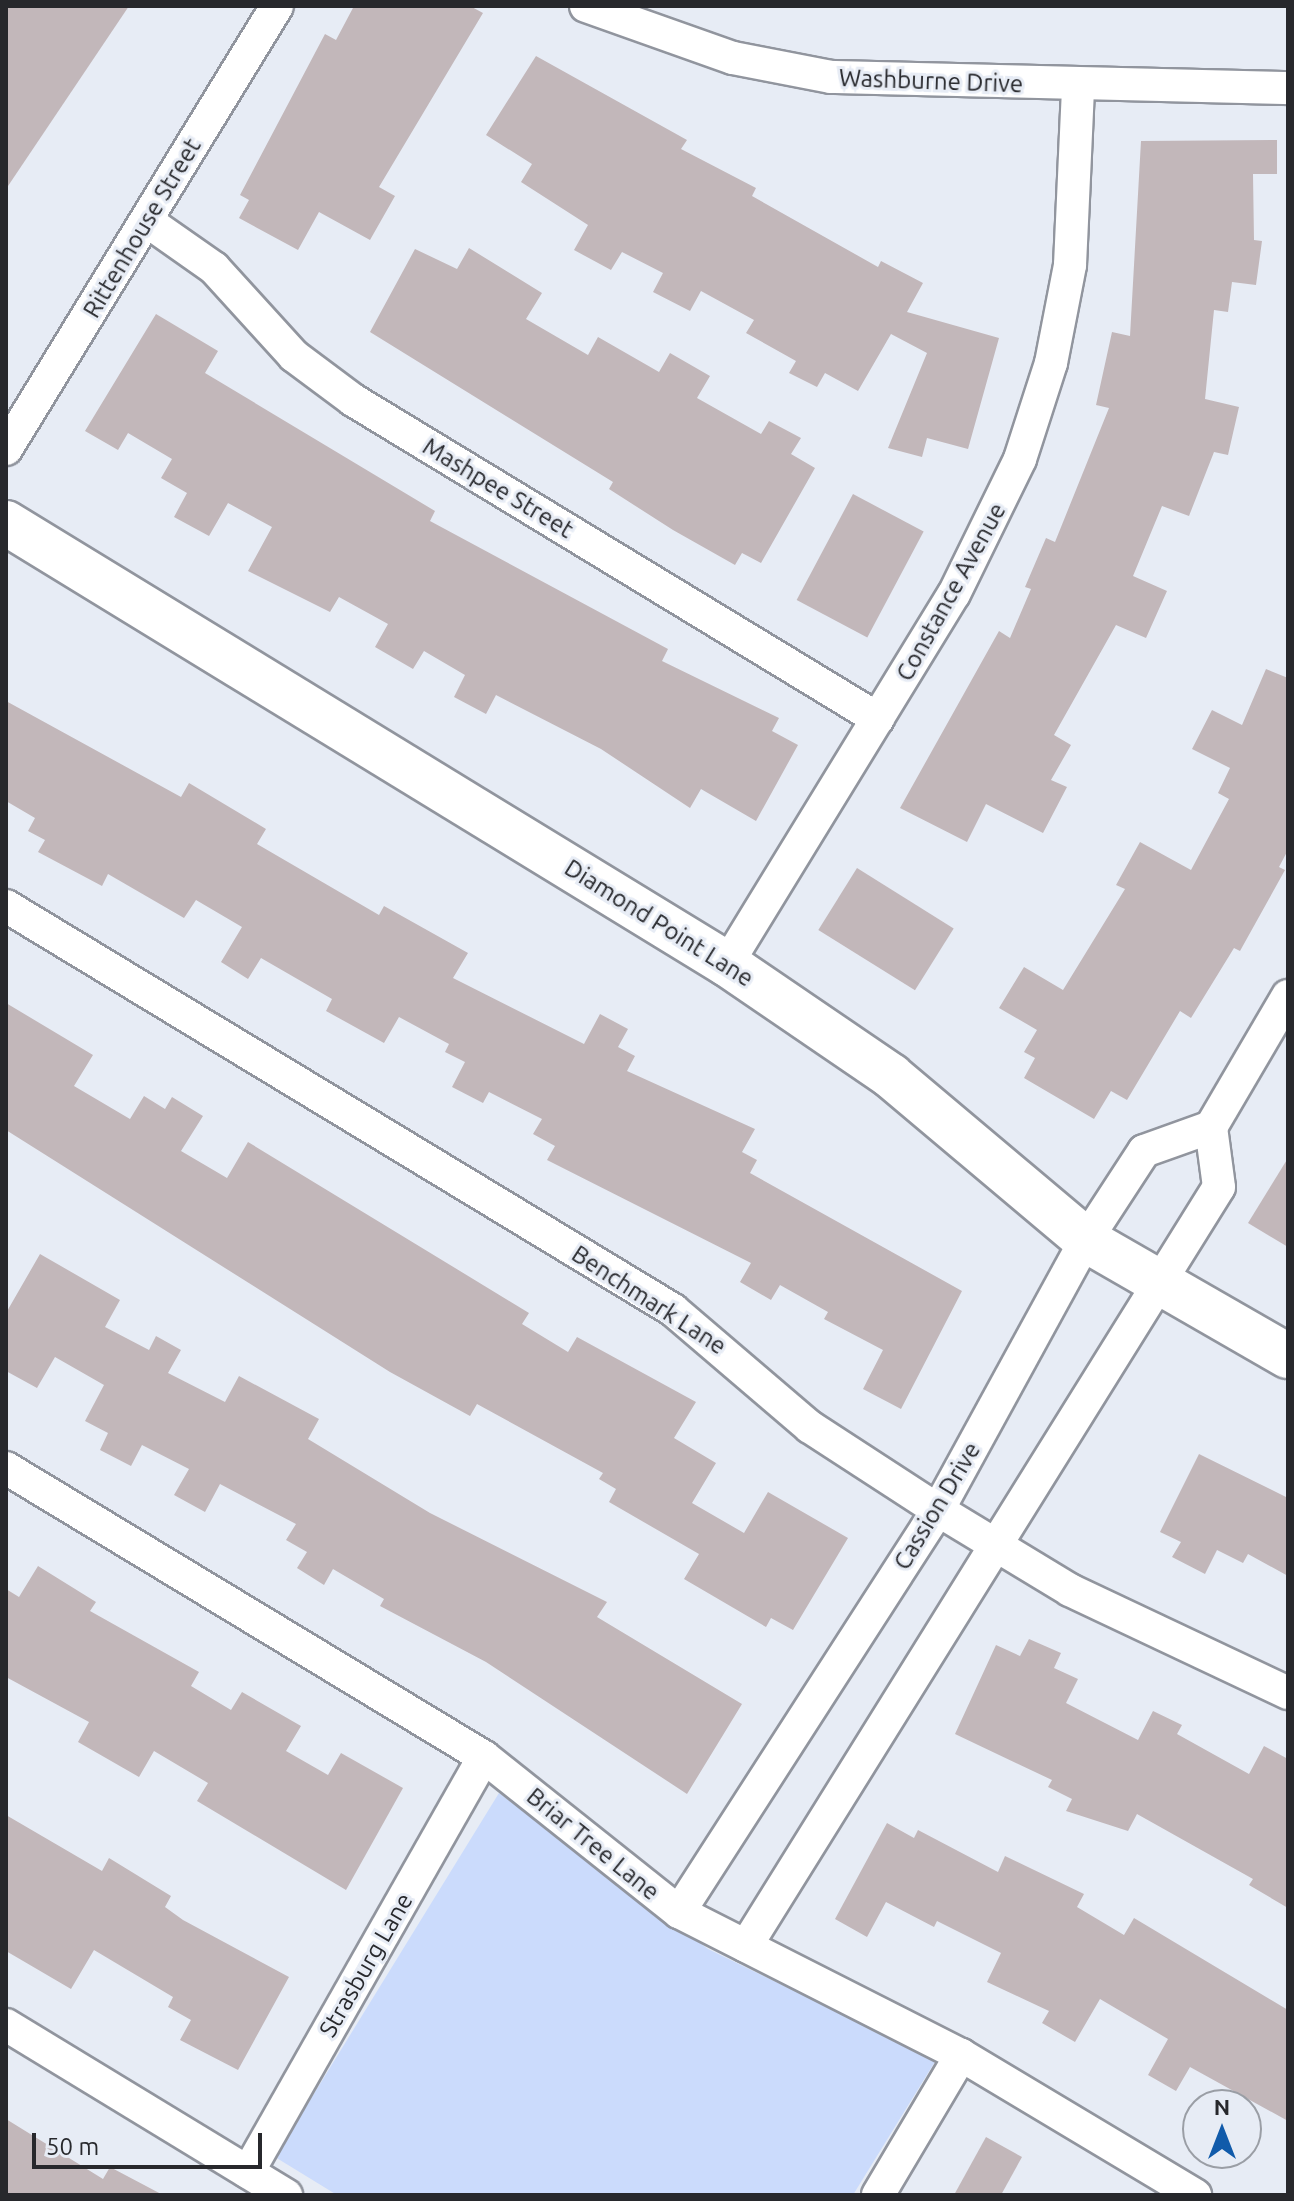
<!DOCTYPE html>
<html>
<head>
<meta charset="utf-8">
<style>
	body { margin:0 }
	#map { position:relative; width:1294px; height:2201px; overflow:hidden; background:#e7ecf5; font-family:Ubuntu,sans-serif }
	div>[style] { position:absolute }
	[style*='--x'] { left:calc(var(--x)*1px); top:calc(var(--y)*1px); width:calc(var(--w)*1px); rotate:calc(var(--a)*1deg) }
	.green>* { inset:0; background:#cbdbfc }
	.building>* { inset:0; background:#c2b7ba; transform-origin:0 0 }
	.roads { filter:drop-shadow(2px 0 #91959e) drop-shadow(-2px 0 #91959e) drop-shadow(0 2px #91959e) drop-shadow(0 -2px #91959e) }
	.street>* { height:32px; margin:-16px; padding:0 16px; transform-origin:16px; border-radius:16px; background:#fff }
	.secondary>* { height:44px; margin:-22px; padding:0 22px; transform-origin:22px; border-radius:22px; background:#fff }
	span { translate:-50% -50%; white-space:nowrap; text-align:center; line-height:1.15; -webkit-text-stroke:6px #e7ecf5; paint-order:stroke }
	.street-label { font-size:24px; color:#27282c }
	.frame { position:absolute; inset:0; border:8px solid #27282c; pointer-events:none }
	.north { position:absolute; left:1182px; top:2089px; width:80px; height:80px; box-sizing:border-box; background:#e7ecf5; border:2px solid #9a9ea5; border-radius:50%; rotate:0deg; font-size:22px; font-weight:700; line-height:32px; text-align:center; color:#27282c }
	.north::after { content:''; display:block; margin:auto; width:28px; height:36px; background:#115baa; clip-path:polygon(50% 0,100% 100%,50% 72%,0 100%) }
	.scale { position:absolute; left:32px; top:2133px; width:230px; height:36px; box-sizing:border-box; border:4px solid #27282c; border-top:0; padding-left:10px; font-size:24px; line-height:28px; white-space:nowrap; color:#27282c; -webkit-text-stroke:6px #e7ecf5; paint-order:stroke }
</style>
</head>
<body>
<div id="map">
	<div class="green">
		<div style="clip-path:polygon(499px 1793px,708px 1949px,936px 2060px,853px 2195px,337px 2195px,275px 2157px)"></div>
	</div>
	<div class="building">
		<div style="clip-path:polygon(6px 6px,129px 6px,6px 189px)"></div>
		<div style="clip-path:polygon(354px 6px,470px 6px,483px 13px,379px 187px,395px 196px,370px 240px,319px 212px,298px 250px,239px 218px,249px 200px,240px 195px,325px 34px,336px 40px)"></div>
		<div style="clip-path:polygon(536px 56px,687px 140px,681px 149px,756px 188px,752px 196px,878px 267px,881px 261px,923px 283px,907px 312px,999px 338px,968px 449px,927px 438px,922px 457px,888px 448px,927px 353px,891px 334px,858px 391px,825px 373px,817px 387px,789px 373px,796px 361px,746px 333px,754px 320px,701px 291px,690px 311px,653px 292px,663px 273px,622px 252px,611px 270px,574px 250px,588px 225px,521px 182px,532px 164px,486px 135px)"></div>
		<div style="clip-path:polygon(1277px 140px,1277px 174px,1253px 174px,1254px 240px,1262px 241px,1256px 285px,1232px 282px,1228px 312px,1214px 310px,1205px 399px,1239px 407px,1228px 455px,1214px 452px,1189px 516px,1162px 506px,1133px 576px,1167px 591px,1146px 638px,1116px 625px,1054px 735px,1071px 745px,1051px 780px,1067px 787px,1043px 833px,986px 804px,967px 842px,900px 808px,999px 631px,1010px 638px,1031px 589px,1025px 587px,1046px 538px,1055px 542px,1109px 408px,1096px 405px,1112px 332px,1130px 336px,1141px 141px)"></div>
		<div style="clip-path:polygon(469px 248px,542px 293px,526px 319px,588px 355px,598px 337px,659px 372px,670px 353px,710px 376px,697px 398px,761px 434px,769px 421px,801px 438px,791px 454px,815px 468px,761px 563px,742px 553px,735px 565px,673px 530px,609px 489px,613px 482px,370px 332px,415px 249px,457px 269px)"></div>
		<div style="clip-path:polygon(156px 314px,218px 351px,205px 373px,435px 511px,430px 521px,668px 649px,662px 661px,779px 718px,772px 731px,798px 745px,756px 821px,701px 789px,690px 808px,601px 749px,496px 695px,486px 714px,454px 697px,465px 675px,424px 651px,413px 669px,375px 647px,388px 624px,339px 597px,330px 612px,248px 571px,272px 527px,228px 503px,209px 536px,174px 517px,187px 493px,161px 478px,172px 459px,128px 433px,118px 450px,85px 431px)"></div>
		<div style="left:853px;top:494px;width:80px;height:120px;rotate:28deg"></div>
		<div style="clip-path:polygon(1266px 669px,1288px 678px,1288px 850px,1279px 867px,1285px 870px,1240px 951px,1234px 948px,1191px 1018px,1180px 1011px,1127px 1100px,1111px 1091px,1094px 1119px,1024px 1078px,1035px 1058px,1024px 1052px,1037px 1030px,999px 1008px,1024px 967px,1063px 990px,1125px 889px,1116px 885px,1140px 842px,1191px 870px,1229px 799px,1218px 793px,1230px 768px,1192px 749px,1212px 710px,1242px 725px)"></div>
		<div style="clip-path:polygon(6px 701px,181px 797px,189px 783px,266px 829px,257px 844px,379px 915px,384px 906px,468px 953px,453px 978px,584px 1044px,600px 1014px,628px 1029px,618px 1047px,635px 1056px,627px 1071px,755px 1129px,742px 1152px,757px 1160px,750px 1173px,962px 1291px,901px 1409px,863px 1389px,883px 1350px,824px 1319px,828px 1312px,780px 1285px,771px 1300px,740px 1282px,751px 1263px,547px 1160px,555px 1146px,533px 1134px,542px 1119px,489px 1092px,483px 1103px,452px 1087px,465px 1062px,445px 1052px,449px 1044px,399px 1017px,384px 1043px,326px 1011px,332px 999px,261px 958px,248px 979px,221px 962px,242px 927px,196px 900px,184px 918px,108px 874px,102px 886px,38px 852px,45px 840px,28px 831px,35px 818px,6px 801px)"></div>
		<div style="left:857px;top:868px;width:114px;height:73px;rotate:32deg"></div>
		<div style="clip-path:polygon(6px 1003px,93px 1055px,74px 1086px,130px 1119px,144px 1096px,165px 1109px,172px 1097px,203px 1116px,181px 1151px,227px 1178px,248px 1142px,529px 1313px,522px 1324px,568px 1352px,577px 1337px,696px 1402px,674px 1438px,716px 1463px,692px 1503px,744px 1533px,768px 1492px,848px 1538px,793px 1630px,771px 1618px,766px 1627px,684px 1579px,699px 1554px,609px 1502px,616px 1489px,599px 1479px,603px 1473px,477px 1404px,470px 1416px,390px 1372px,6px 1130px)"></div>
		<div style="clip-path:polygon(1288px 1158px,1288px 1247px,1248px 1223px)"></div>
		<div style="clip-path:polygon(40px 1254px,120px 1300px,105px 1327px,149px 1350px,156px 1336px,181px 1350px,168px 1373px,225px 1402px,239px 1376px,319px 1419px,308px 1439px,430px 1513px,607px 1602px,597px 1617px,742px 1704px,687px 1794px,486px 1662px,380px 1606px,384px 1599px,333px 1569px,324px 1585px,297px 1568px,307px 1552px,286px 1540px,296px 1524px,220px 1484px,205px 1512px,174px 1495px,189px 1469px,142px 1445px,131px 1466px,100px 1450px,108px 1433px,85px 1421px,104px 1385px,55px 1357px,37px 1388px,6px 1371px,6px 1313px)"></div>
		<div style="clip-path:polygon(1199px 1454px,1288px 1498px,1288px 1576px,1248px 1554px,1243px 1563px,1217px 1550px,1205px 1574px,1172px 1557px,1181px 1542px,1160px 1532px)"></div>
		<div style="clip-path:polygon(38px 1566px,96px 1602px,90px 1611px,199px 1672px,191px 1686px,231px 1710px,242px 1692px,301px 1726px,286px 1751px,328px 1775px,341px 1753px,403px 1788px,346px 1890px,197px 1801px,208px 1783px,154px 1751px,139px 1777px,78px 1742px,89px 1722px,6px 1677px,6px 1589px,19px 1597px)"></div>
		<div style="clip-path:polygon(1029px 1639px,1061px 1653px,1054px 1668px,1078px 1679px,1066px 1703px,1138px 1740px,1153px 1711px,1182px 1725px,1177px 1734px,1249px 1774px,1264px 1746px,1288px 1759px,1288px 1908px,1249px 1885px,1253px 1879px,1137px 1814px,1128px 1831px,1066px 1811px,1072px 1799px,1048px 1787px,1052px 1780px,955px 1734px,996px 1645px,1020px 1656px)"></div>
		<div style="clip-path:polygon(6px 1815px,102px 1871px,109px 1858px,171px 1896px,165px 1907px,183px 1920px,289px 1977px,238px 2070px,180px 2040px,191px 2020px,168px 2007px,173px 1997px,94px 1950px,71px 1989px,6px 1951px)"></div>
		<div style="clip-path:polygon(887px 1823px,914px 1838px,918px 1830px,998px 1872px,1005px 1856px,1084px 1894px,1077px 1907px,1124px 1935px,1134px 1918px,1288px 2010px,1288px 2121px,1190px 2067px,1176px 2091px,1148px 2075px,1168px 2039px,1100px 1999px,1075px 2042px,1042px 2023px,1049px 2011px,987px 1982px,1001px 1953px,937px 1921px,934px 1927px,886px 1902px,867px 1937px,835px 1919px)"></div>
		<div style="clip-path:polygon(6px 2119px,103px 2179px,110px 2167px,163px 2195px,6px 2195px)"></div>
		<div style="clip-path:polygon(986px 2137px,1022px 2157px,1001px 2195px,954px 2195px)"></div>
	</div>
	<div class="roads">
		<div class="street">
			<div style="--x:586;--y:6;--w:156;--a:19.5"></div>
			<div style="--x:733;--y:58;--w:100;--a:11"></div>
			<div style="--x:831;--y:77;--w:457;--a:1.4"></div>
			<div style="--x:147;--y:221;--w:82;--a:35"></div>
			<div style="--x:214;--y:268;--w:119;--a:47.7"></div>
			<div style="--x:294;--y:356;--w:74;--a:36.7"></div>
			<div style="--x:353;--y:400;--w:614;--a:31.28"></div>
			<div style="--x:6;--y:449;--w:519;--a:-58.54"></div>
			<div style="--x:6;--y:906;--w:780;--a:31.2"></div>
			<div style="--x:673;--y:1310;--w:180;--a:40.5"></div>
			<div style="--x:810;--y:1427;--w:153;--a:33"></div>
			<div style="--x:938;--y:1510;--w:154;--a:31.2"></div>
			<div style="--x:1070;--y:1590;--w:241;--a:25.3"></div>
			<div style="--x:727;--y:964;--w:434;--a:-58.5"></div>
			<div style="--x:954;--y:594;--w:150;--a:-63.9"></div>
			<div style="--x:1020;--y:459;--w:101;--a:-72.1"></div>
			<div style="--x:1051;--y:363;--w:100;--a:-79"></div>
			<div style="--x:1070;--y:265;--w:179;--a:-87.4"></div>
			<div style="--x:6;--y:1468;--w:559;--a:31.16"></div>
			<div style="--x:484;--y:1757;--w:249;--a:38.5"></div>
			<div style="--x:679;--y:1912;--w:316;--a:26.9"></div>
			<div style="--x:961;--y:2055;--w:273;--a:30.9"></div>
			<div style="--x:679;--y:1912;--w:478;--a:-57.2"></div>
			<div style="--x:938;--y:1510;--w:308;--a:-61.3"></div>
			<div style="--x:1086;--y:1240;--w:106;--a:-56.9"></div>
			<div style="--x:1144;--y:1151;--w:71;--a:-19.7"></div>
			<div style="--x:746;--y:1946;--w:894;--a:-58.07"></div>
			<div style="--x:1219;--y:1187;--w:61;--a:-97.6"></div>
			<div style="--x:1211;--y:1127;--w:152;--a:-59.6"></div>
			<div style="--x:6;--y:2025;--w:328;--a:31.3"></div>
			<div style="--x:248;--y:2172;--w:477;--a:-60.4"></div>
			<div style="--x:878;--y:2195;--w:163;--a:-59.3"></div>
		</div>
		<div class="secondary">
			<div style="--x:6;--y:523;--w:845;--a:31.45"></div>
			<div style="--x:727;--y:964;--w:199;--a:34.3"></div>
			<div style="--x:891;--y:1076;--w:255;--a:40.1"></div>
			<div style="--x:1086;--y:1240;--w:233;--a:29.9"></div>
		</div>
	</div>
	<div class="street-label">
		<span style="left:931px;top:81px;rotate:2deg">Washburne Drive</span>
		<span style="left:142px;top:228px;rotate:-59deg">Rittenhouse Street</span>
		<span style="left:498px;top:488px;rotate:31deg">Mashpee Street</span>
		<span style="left:951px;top:592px;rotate:-61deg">Constance Avenue</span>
		<span style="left:659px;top:923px;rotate:32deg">Diamond Point Lane</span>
		<span style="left:649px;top:1300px;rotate:33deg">Benchmark Lane</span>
		<span style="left:937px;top:1506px;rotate:-59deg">Cassion Drive</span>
		<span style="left:593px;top:1844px;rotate:39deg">Briar Tree Lane</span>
		<span style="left:366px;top:1965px;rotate:-60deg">Strasburg Lane</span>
	</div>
	<div class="frame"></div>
	<div class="north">N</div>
	<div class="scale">50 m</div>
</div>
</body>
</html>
